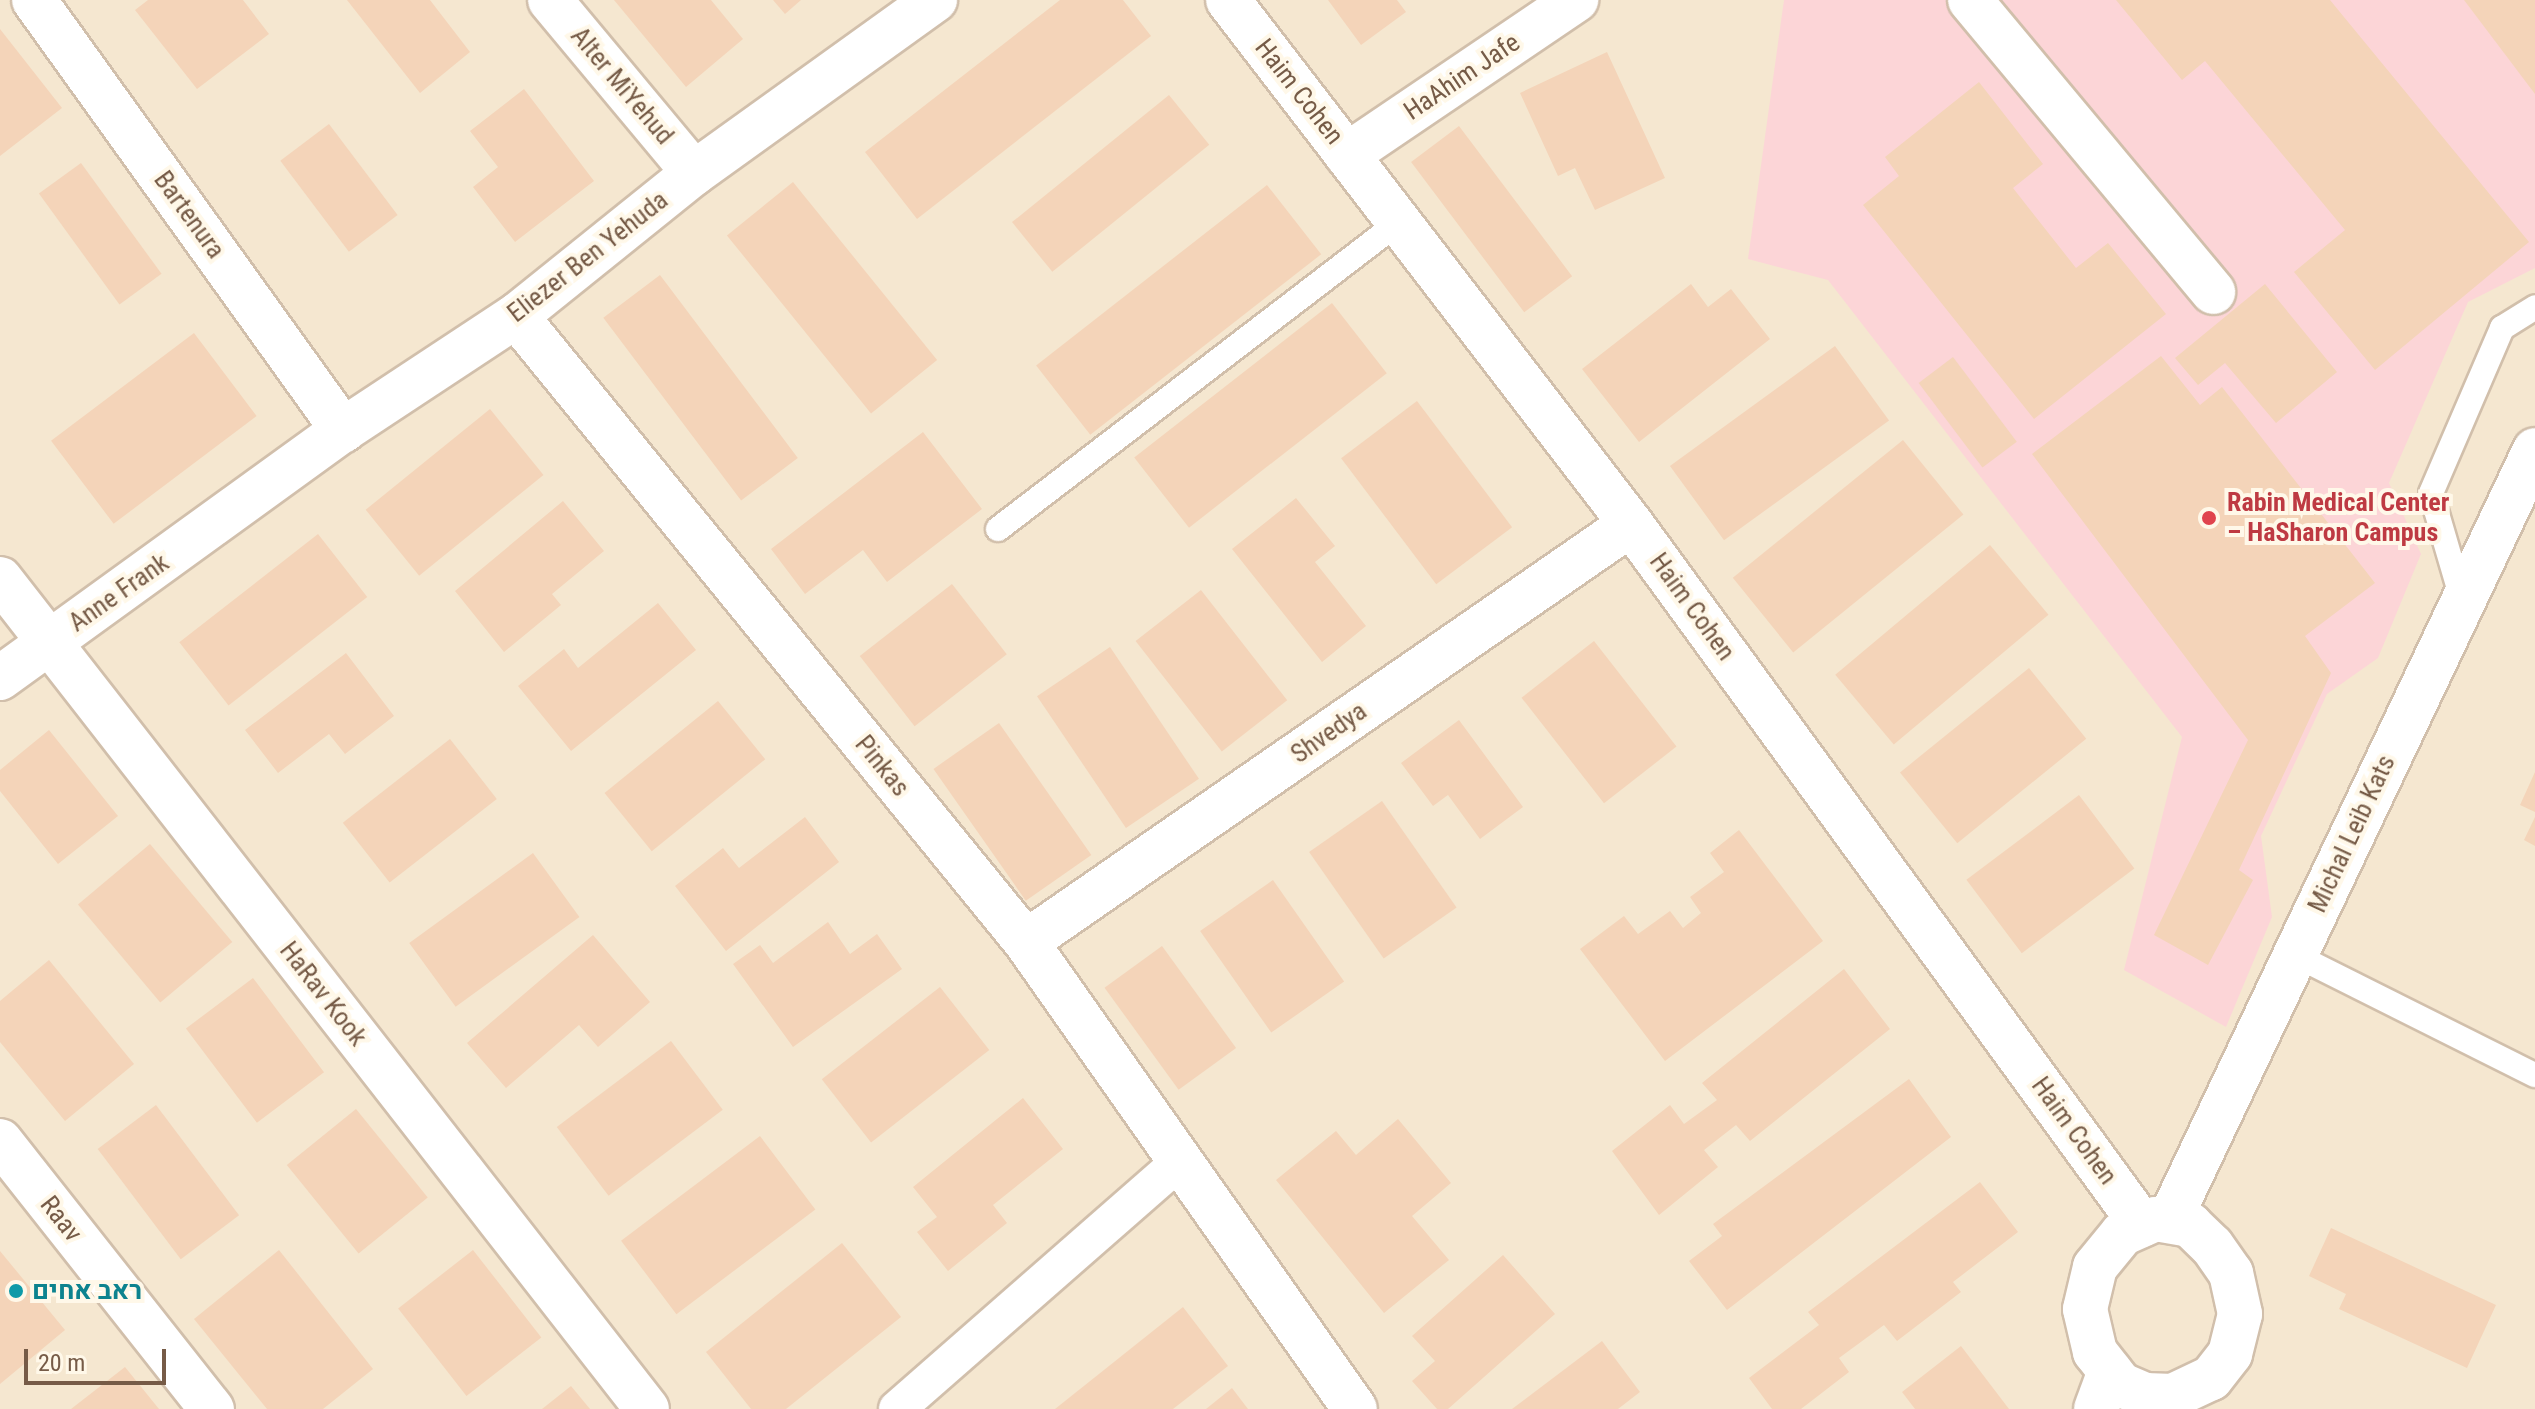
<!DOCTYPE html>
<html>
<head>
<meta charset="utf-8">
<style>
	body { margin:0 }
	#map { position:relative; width:2535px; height:1409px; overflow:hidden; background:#fdf4e2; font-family:"Roboto Condensed",Heebo,sans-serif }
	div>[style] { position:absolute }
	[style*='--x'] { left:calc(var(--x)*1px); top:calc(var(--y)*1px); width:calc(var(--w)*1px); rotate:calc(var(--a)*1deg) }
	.residential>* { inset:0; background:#f5e7d0; transform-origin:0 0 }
	.medical>* { inset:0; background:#fcd5d7 }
	.building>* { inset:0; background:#f4d4b9; transform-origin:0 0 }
	.roads { filter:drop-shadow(2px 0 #d1bfab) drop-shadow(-2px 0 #d1bfab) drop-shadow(0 2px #d1bfab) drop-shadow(0 -2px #d1bfab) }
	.service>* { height:24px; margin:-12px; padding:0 12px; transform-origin:12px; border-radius:12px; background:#fff }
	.pedestrian>* { height:36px; margin:-18px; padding:0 18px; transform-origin:18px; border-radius:18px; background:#fff }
	.minor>* { height:44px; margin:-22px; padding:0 22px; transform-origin:22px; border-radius:22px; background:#fff }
	.tertiary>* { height:44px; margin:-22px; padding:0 22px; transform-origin:22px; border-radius:22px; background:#fff }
	.dots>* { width:22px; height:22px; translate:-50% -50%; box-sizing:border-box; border:4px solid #fff8e9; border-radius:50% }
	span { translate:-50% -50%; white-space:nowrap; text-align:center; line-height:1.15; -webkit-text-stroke:8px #fff8e9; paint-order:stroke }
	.street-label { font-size:26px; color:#765b47 }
	.health-label { font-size:26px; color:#be3a42; font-weight:700 }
	.left { translate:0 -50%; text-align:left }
	.culture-label { font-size:26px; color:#0d838f; font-weight:700 }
	.scale { position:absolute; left:24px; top:1349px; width:142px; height:36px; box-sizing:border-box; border:4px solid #765b47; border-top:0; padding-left:10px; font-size:24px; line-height:28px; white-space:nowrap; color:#765b47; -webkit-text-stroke:6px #fff8e9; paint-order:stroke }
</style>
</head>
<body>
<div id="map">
	<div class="residential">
		<div style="left:0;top:0;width:2535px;height:1409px"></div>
	</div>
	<div class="medical">
		<div style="clip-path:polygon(1784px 0,2535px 0,2535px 268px,2468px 302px,2389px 483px,2421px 554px,2378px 658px,2327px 694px,2261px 836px,2272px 917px,2226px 1027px,2124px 970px,2182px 737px,1828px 280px,1748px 259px)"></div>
	</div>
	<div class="building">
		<div style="clip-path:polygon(148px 0,243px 0,269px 34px,197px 89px,135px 10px)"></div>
		<div style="clip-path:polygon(347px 0,430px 0,470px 52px,420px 93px)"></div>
		<div style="clip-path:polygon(614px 0,711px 0,743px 39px,686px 87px)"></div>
		<div style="clip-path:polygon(773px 0,801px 0,785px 14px)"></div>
		<div style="clip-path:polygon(1060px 0,1123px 0,1151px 36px,917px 219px,865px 152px)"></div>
		<div style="clip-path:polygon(1328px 0,1397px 0,1406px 12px,1361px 45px)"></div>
		<div style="clip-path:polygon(2116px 0,2330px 0,2529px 242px,2375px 370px,2294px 272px,2345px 230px,2205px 61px,2182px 80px)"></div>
		<div style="clip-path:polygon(2464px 0,2535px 0,2535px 94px)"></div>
		<div style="clip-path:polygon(0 29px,62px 108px,0 156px)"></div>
		<div style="clip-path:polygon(1607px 52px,1665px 178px,1595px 210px,1575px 168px,1558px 176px,1520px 93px)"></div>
		<div style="clip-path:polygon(1979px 82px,2043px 164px,2013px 188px,2076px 268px,2108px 243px,2166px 314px,2034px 419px,1863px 205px,1899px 176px,1885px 157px)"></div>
		<div style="clip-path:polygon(524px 89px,594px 181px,515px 242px,473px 187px,498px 167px,470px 131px)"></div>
		<div style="left:1169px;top:95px;width:64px;height:202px;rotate:51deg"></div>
		<div style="left:329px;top:124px;width:114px;height:61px;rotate:53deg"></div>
		<div style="left:1459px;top:126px;width:188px;height:60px;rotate:53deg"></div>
		<div style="left:81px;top:163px;width:137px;height:52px;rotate:54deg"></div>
		<div style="left:793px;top:182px;width:229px;height:85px;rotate:51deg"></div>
		<div style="left:1267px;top:185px;width:88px;height:293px;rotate:52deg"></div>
		<div style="left:660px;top:275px;width:229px;height:71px;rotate:53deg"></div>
		<div style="clip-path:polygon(1691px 284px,1708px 307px,1731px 289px,1770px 339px,1639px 442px,1582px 369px)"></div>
		<div style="clip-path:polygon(2265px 284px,2337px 372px,2276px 423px,2225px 363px,2198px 385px,2175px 358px)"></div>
		<div style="left:1332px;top:303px;width:89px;height:251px;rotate:52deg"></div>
		<div style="left:194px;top:333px;width:104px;height:179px;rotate:53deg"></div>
		<div style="left:1835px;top:346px;width:92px;height:204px;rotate:54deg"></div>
		<div style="clip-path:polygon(2161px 356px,2200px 405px,2222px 387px,2375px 583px,2305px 636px,2331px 673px,2239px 870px,2253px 880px,2208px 965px,2154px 935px,2248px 740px,2032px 454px)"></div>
		<div style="left:1953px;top:357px;width:106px;height:43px;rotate:53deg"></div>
		<div style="left:1417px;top:401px;width:158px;height:95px;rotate:53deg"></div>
		<div style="left:490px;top:409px;width:85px;height:160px;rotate:51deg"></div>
		<div style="clip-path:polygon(923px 432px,982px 509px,887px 582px,863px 550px,805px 594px,771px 549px)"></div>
		<div style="left:1903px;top:440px;width:96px;height:219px;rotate:51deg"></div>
		<div style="clip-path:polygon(1296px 498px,1335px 546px,1315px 562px,1366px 626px,1322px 662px,1232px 549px)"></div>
		<div style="clip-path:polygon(563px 501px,604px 551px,552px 594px,561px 605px,504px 652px,455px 591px)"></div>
		<div style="left:318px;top:534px;width:80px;height:176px;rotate:52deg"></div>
		<div style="left:1990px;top:545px;width:91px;height:202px;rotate:50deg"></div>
		<div style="left:952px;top:584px;width:89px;height:117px;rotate:52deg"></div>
		<div style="left:1201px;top:590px;width:140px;height:83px;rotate:52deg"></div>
		<div style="clip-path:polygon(658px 603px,696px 650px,571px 751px,518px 686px,564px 649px,578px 668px)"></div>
		<div style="left:1594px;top:641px;width:134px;height:92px;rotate:52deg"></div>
		<div style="left:1110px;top:647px;width:159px;height:88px;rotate:56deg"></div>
		<div style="clip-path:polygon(346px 653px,394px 716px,345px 754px,329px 734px,278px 773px,245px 730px)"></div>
		<div style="left:2029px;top:668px;width:91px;height:166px;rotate:51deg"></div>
		<div style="left:718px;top:701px;width:75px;height:146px;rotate:51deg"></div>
		<div style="clip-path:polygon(1459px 720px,1523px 807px,1480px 839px,1448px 795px,1433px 806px,1401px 763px)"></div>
		<div style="left:999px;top:723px;width:161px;height:80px;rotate:55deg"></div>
		<div style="clip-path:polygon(49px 730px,118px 816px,58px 864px,0 791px,0 770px)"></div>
		<div style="left:450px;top:739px;width:76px;height:136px;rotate:52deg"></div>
		<div style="clip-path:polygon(2535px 772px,2535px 812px,2520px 805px)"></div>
		<div style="left:2079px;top:795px;width:92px;height:141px;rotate:53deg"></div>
		<div style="left:1382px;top:801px;width:130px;height:89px;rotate:55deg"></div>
		<div style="clip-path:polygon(805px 817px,839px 862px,726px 951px,675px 886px,723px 848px,739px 868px)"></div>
		<div style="clip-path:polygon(2535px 817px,2535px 846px,2524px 840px)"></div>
		<div style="clip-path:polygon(1739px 830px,1823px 941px,1665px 1061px,1580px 949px,1624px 916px,1638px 934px,1670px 911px,1683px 928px,1701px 913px,1690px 897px,1724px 872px,1710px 853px)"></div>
		<div style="left:150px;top:844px;width:128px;height:94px;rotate:50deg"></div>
		<div style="left:533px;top:853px;width:79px;height:153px;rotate:54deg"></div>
		<div style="left:1273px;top:880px;width:124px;height:89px;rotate:55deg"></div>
		<div style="clip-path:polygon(828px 922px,850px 954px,877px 934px,902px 969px,793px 1047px,733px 964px,760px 945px,773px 963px)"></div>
		<div style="clip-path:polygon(593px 935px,650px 1002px,598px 1047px,579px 1025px,506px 1088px,467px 1043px)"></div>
		<div style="left:1162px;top:946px;width:126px;height:71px;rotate:54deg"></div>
		<div style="clip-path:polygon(49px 960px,134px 1064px,65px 1121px,0 1042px,0 1001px)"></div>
		<div style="clip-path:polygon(1844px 969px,1890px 1029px,1750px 1141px,1736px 1125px,1704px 1150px,1718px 1167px,1659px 1215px,1612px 1151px,1670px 1105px,1684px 1124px,1717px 1100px,1702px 1083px)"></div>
		<div style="left:253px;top:978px;width:118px;height:84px;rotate:53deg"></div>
		<div style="left:940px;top:987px;width:80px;height:150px;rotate:52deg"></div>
		<div style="left:671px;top:1041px;width:86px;height:143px;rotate:53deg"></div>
		<div style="clip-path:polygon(1909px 1079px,1951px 1137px,1727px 1310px,1689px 1261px,1722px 1236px,1713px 1224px)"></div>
		<div style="clip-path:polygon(1023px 1098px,1063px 1149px,993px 1205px,1007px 1223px,948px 1271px,917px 1232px,937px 1217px,913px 1187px)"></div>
		<div style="left:156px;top:1105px;width:138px;height:73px;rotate:53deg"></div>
		<div style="left:356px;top:1109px;width:114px;height:89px;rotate:51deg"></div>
		<div style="clip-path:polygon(1398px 1119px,1451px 1183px,1412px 1216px,1449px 1260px,1384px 1313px,1276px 1180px,1336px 1131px,1356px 1155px)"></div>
		<div style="left:760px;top:1136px;width:92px;height:174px;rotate:53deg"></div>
		<div style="clip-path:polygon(1980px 1182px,2018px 1232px,1953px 1282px,1961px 1292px,1897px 1341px,1884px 1325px,1839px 1358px,1849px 1372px,1801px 1409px,1772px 1409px,1749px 1378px,1819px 1325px,1808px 1312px)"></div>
		<div style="clip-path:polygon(2331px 1228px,2496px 1305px,2467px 1368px,2339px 1309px,2346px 1294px,2309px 1276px)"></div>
		<div style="clip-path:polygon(842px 1243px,901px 1317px,786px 1409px,751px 1409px,706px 1352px)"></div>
		<div style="clip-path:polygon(279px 1250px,373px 1369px,323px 1409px,267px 1409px,194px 1319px)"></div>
		<div style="left:473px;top:1250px;width:111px;height:95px;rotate:52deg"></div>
		<div style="clip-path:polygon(0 1251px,65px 1330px,0 1384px)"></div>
		<div style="clip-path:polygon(1503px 1255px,1555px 1314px,1448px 1409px,1437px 1409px,1412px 1381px,1435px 1361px,1412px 1336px)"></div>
		<div style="clip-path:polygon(1183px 1307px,1228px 1366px,1173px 1409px,1055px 1409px)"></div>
		<div style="clip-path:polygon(1602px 1341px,1640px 1392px,1618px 1409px,1512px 1409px)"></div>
		<div style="clip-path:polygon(1961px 1346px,2009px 1409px,1915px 1409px,1902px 1392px)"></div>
		<div style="clip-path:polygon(125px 1367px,159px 1409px,71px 1409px)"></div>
		<div style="clip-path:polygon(571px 1386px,590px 1409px,542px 1409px)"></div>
		<div style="clip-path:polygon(1232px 1388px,1248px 1409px,1206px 1409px)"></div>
	</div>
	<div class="roads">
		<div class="service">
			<div style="--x:998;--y:529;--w:505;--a:-37.44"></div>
			<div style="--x:2462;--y:599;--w:110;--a:-106.3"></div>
			<div style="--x:2431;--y:493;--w:180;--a:-66.7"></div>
			<div style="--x:2502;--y:328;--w:39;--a:-32"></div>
			<div style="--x:2295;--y:955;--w:268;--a:26.6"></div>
		</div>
		<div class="pedestrian">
			<div style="--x:897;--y:1409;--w:378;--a:-41.2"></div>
		</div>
		<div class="minor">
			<div style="--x:34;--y:0;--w:530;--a:54.3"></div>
			<div style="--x:550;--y:0;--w:225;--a:50.2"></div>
			<div style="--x:1970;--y:0;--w:380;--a:50.2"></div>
			<div style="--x:1347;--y:155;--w:277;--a:-34.1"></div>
			<div style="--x:516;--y:316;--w:807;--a:50.83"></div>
			<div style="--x:1026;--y:942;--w:571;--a:54.84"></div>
			<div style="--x:0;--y:579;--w:1052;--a:52.06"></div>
			<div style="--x:0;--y:678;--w:423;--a:-35.9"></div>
			<div style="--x:343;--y:430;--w:207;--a:-33.4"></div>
			<div style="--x:516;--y:316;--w:228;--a:-38.8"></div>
			<div style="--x:694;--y:173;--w:297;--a:-35.7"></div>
			<div style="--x:1026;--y:942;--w:735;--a:-34.64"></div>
			<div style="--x:0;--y:1141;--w:342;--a:51.7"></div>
			<div style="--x:2096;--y:1409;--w:40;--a:-69.8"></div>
		</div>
		<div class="tertiary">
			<div style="--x:1228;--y:0;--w:661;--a:52.44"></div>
			<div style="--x:1631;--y:524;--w:867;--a:53.91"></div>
			<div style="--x:2156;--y:1219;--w:35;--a:10"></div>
			<div style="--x:2190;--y:1225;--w:30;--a:44"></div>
			<div style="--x:2212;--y:1246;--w:33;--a:55"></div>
			<div style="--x:2231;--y:1273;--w:42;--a:77.6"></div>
			<div style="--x:2240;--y:1314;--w:41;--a:104"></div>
			<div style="--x:2230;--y:1354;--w:31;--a:128"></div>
			<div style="--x:2211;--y:1378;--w:42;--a:154.7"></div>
			<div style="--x:2173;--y:1396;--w:28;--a:-178"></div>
			<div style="--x:2145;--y:1395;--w:26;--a:-157"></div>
			<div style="--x:2121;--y:1385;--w:42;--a:-128.2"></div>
			<div style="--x:2095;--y:1352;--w:44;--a:-103.1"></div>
			<div style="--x:2085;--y:1309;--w:43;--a:-76.6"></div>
			<div style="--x:2095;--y:1267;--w:43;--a:-50.7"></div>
			<div style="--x:2122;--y:1234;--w:37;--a:-24"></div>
			<div style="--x:2170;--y:1219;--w:851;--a:-64.61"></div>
		</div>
	</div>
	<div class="dots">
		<div style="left:2209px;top:518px;background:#e0444e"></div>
		<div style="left:16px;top:1291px;background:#0f9aa8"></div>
	</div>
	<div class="street-label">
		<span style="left:1462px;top:77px;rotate:-34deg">HaAhim Jafe</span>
		<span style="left:622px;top:86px;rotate:50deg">Alter MiYehud</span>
		<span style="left:1299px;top:92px;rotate:52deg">Haim Cohen</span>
		<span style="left:189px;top:215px;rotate:54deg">Bartenura</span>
		<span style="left:588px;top:257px;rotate:-38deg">Eliezer Ben Yehuda</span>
		<span style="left:119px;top:593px;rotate:-35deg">Anne Frank</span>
		<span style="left:1692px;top:607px;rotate:54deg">Haim Cohen</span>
		<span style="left:1329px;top:733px;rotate:-35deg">Shvedya</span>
		<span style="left:882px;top:766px;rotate:51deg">Pinkas</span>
		<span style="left:2352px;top:834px;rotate:-65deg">Michal Leib Kats</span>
		<span style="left:323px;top:994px;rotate:52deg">HaRav Kook</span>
		<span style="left:2074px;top:1131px;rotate:54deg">Haim Cohen</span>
		<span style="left:61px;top:1219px;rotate:52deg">Raav</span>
	</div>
	<div class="health-label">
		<span class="left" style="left:2227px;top:518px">Rabin Medical Center<br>– HaSharon Campus</span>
	</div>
	<div class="culture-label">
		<span class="left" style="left:32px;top:1291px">ראב אחים</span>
	</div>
	<div class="scale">20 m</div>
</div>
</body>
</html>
